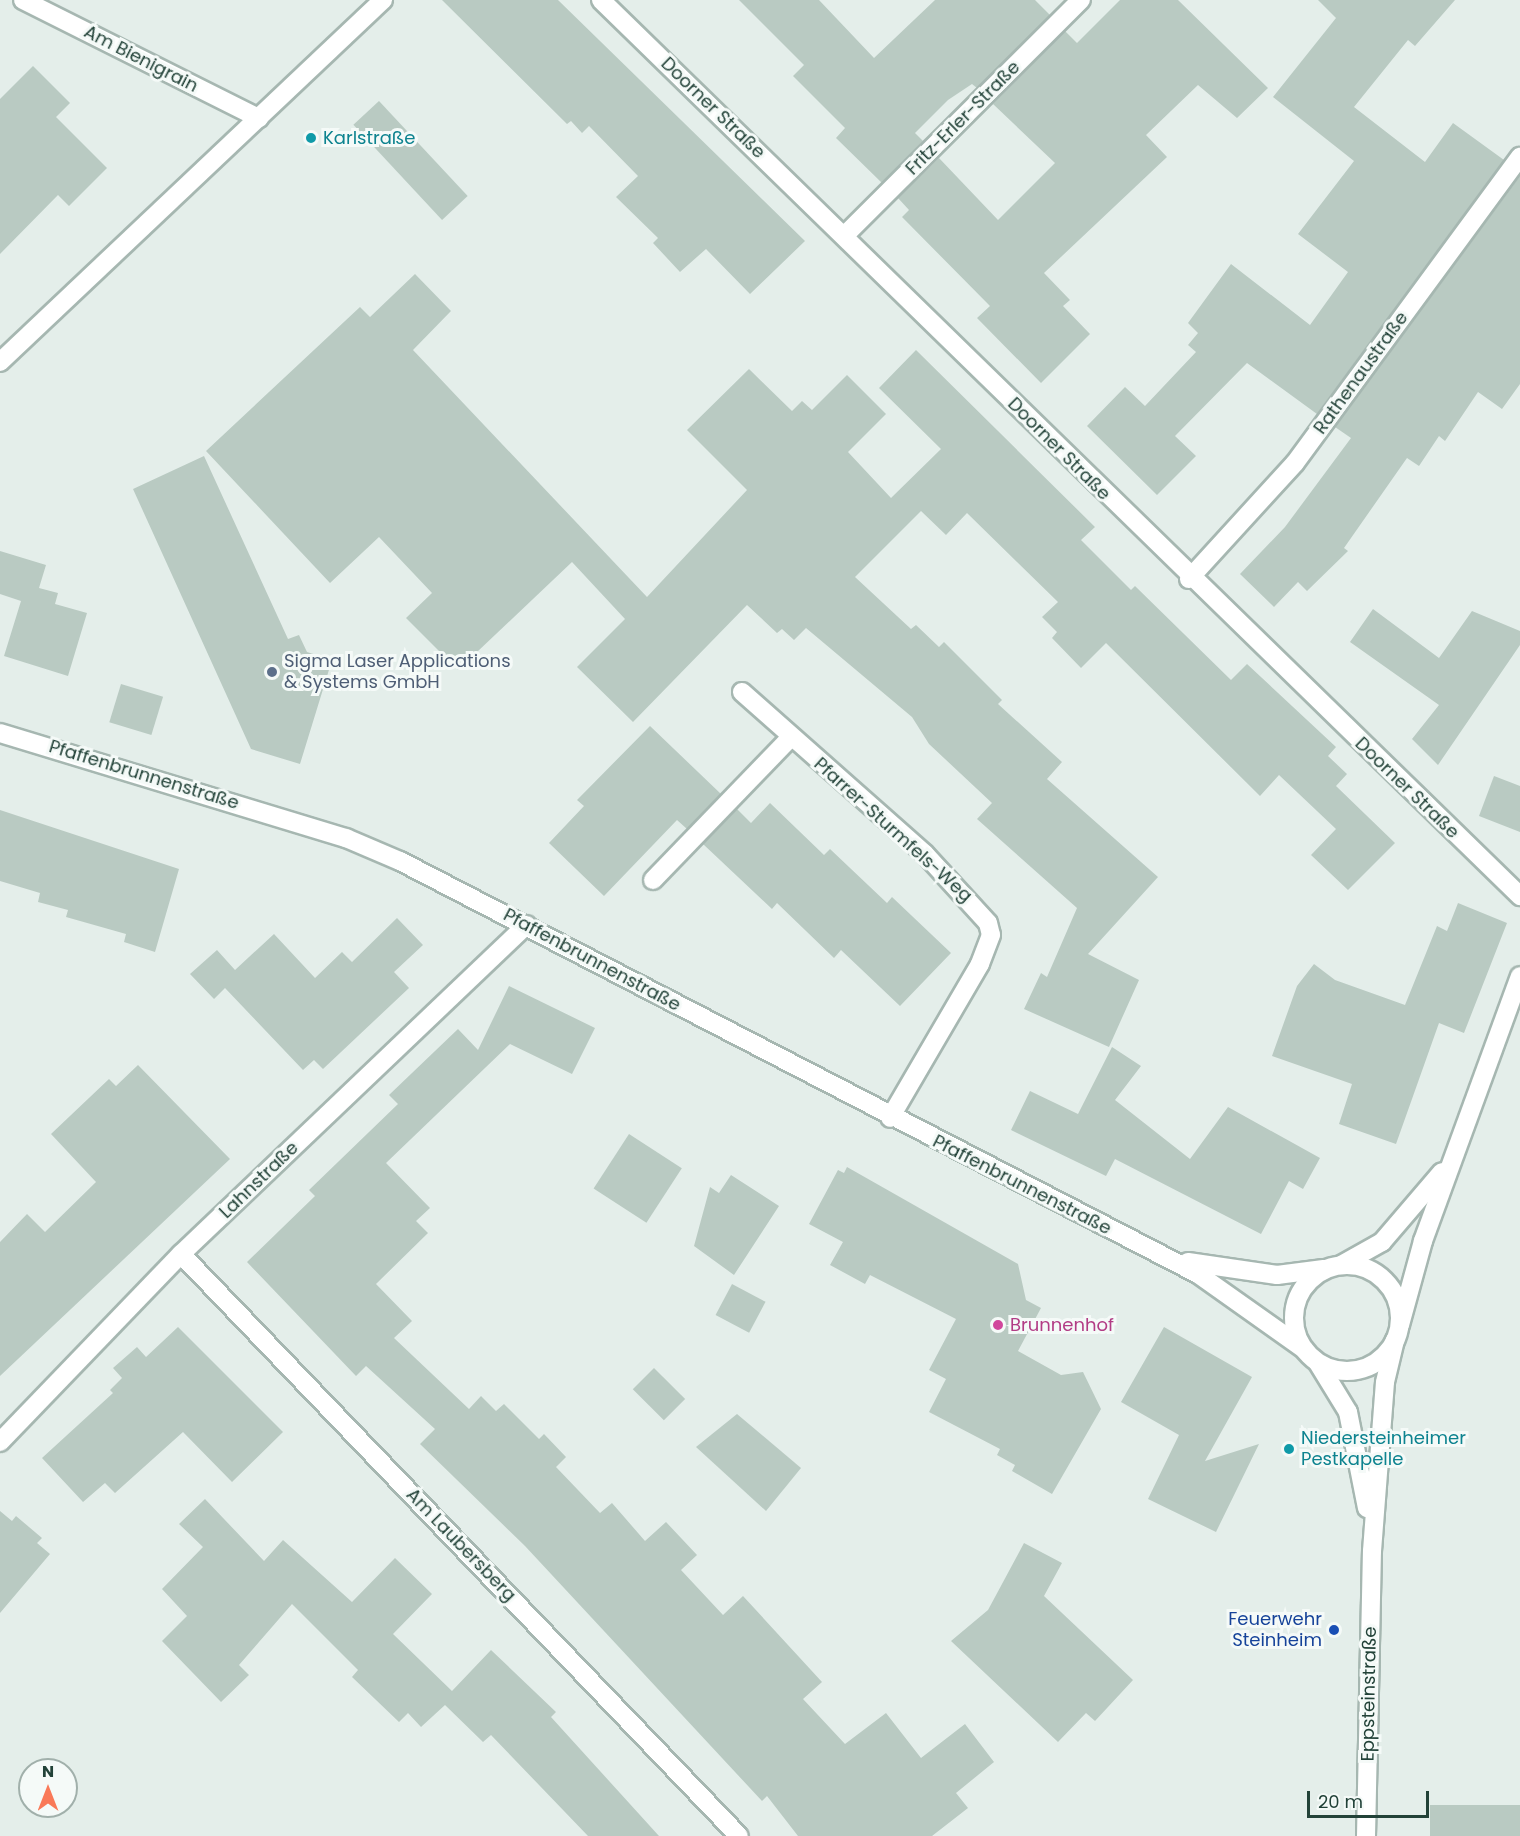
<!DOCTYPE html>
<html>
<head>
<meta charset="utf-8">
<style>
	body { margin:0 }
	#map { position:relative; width:1520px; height:1836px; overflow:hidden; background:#e4eeea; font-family:Poppins,sans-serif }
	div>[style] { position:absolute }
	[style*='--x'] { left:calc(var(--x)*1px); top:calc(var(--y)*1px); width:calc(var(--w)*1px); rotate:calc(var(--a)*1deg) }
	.building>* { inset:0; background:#b9cac2; transform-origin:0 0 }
	.roads { filter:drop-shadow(2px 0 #a6b7b1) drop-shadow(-2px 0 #a6b7b1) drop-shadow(0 2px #a6b7b1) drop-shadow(0 -2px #a6b7b1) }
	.minor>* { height:18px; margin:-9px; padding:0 9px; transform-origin:9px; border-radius:9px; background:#fff }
	.minor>.ring { margin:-9px; padding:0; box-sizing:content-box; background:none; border:18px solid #fff; border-radius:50% }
	.dots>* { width:16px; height:16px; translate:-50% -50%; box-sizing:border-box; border:3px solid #f5faf8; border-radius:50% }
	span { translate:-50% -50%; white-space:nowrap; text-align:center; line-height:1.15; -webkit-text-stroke:6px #f5faf8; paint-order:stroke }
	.street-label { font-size:18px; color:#224238 }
	.culture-label { font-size:18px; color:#0d838f }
	.left { translate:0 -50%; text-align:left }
	.service-label { font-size:18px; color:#4e5e75 }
	.hotel-label { font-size:18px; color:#b23c85 }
	.transit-label { font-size:18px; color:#164399 }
	.right { translate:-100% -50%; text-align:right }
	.north { position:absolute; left:18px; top:1758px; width:60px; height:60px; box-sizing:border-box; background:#f5faf8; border:2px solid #a1b0ab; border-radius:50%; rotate:0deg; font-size:16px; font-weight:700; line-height:24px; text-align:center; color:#224238 }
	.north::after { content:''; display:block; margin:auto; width:21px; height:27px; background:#f97958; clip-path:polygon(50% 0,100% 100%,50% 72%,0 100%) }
	.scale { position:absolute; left:1307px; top:1791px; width:122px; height:27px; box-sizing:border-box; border:3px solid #224238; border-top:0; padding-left:8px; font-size:18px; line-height:21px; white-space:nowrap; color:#224238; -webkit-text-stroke:4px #f5faf8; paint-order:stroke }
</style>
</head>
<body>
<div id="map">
	<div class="building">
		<div style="clip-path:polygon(442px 0,558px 0,805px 241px,750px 294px,706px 249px,680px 272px,653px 243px,658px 238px,616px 197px,638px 176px,589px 126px,582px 133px,571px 121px,567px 124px)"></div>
		<div style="clip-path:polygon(739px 0,819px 0,874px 58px,935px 0,1035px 0,1050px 15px,977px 88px,972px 84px,948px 100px,915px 133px,923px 141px,882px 183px,836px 138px,845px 128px,793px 76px,804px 65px)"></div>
		<div style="clip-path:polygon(1120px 0,1178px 0,1268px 88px,1237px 118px,1198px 85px,1146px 135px,1167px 157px,1044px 273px,1070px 300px,1063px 306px,1090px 334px,1041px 383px,977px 318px,990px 306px,902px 217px,909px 210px,898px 198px,939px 158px,998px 220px,1055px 163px,993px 104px,1065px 31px,1077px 43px)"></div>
		<div style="clip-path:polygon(1318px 0,1455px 0,1415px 46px,1408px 40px,1354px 107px,1425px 162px,1453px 123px,1504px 160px,1317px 414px,1247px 363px,1175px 436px,1196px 456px,1157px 495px,1087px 426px,1125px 387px,1145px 406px,1196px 352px,1188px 345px,1198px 333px,1188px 323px,1231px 264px,1310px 325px,1348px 272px,1298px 234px,1354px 161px,1273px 97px,1336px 18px)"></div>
		<div style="clip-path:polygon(33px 66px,70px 103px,56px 117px,107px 168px,69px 206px,58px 195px,0 254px,0 99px)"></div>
		<div style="left:379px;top:101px;width:130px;height:35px;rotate:47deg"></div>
		<div style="clip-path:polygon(1520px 176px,1520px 384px,1502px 409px,1478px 392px,1445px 441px,1439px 436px,1419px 466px,1407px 458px,1344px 548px,1348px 551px,1307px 591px,1298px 582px,1274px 607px,1240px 574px,1285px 527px,1351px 438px,1335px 427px)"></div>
		<div style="clip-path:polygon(415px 274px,451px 311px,413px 350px,647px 597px,747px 490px,687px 430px,749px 369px,792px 411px,802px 401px,812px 410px,847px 375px,886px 414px,848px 452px,891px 498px,941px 449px,879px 388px,916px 350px,1095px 527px,1081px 540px,1131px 590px,1135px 586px,1231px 680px,1247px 664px,1336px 747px,1328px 756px,1347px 774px,1336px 786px,1395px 843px,1348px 890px,1311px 855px,1336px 829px,1279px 775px,1260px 796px,1106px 643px,1081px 668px,1052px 638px,1057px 632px,1042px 617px,1058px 602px,967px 513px,946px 535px,921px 511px,855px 577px,911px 629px,916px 625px,939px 647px,944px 642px,1002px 700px,998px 704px,1062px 762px,1047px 779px,1158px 877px,1088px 954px,1139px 980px,1109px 1047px,1024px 1009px,1041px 973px,1047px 977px,1077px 908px,977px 819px,992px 803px,929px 744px,912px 717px,806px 628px,794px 640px,782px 629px,777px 633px,747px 605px,633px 722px,577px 667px,625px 619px,572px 562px,458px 670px,406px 618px,432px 593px,379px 537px,330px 583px,206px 451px,360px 307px,370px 317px)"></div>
		<div style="clip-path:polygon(204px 456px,288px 639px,299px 635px,307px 652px,332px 660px,300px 764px,251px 749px,133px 489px)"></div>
		<div style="clip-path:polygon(0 551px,46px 565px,39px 588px,58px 593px,55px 604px,87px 613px,68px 676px,4px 656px,21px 601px,0 594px)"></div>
		<div style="clip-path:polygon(1373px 609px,1439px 658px,1472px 611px,1520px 631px,1520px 645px,1438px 765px,1412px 739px,1439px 705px,1350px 642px)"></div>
		<div style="left:121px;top:684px;width:44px;height:40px;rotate:17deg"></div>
		<div style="clip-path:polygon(650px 726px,721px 794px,687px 829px,677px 820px,604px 896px,549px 843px,584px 806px,577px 800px)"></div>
		<div style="clip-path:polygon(1494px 776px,1520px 786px,1520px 832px,1479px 816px)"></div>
		<div style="clip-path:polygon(770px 803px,824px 855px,830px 849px,887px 903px,892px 897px,951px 953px,900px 1006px,841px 950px,834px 958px,777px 903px,772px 909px,703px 844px,737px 809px,751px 823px)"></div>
		<div style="clip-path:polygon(0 810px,179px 869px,155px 952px,124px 942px,126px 934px,66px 917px,68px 910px,38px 902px,40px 893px,0 881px)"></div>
		<div style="clip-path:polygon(1458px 903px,1507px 923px,1464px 1033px,1439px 1023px,1396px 1144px,1339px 1124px,1352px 1084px,1272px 1056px,1297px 986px,1314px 964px,1335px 980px,1405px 1005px,1437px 926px,1447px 931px)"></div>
		<div style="clip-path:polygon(397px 918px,423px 945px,394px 972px,409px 988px,323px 1069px,314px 1060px,303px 1070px,225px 988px,214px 999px,190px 974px,217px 950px,235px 970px,274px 934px,315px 978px,342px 952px,352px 962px)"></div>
		<div style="clip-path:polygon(509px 986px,595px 1028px,572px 1074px,510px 1044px,386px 1163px,430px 1208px,416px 1221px,428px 1233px,376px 1284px,412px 1321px,394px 1338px,469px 1409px,481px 1396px,496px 1411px,504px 1404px,539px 1439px,544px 1434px,566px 1457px,556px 1467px,600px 1513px,612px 1503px,645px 1541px,666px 1522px,697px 1555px,681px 1570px,723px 1615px,743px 1596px,822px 1682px,803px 1699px,845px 1744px,886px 1713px,921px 1758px,965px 1724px,994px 1762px,956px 1793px,968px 1808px,932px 1836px,798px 1836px,767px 1796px,762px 1801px,525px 1546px,420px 1444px,435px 1429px,366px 1366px,356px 1376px,247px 1262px,315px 1196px,309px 1190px,398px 1104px,389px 1095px,458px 1029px,478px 1050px)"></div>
		<div style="clip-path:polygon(1112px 1047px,1141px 1066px,1115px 1100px,1190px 1159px,1228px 1107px,1320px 1158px,1303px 1189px,1289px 1181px,1261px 1234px,1115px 1159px,1106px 1176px,1011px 1130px,1030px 1091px,1078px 1114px)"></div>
		<div style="clip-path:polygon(138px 1065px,230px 1159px,0 1376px,0 1242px,27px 1214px,45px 1232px,96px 1182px,51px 1134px,109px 1079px,116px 1086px)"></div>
		<div style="left:629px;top:1134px;width:63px;height:65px;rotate:33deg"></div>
		<div style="clip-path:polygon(847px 1167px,1018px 1264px,1026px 1300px,1041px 1308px,1018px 1351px,1061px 1375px,1083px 1372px,1101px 1409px,1052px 1494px,1012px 1471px,1015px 1465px,997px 1455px,1000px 1449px,929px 1412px,946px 1379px,929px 1370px,956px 1319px,870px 1275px,865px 1284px,830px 1265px,843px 1242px,809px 1224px,838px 1170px,844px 1173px)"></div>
		<div style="clip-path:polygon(731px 1175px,779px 1206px,734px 1275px,694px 1246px,710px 1187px,719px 1193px)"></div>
		<div style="left:732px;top:1284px;width:38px;height:35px;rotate:28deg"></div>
		<div style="clip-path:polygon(178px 1327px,283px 1432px,232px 1482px,183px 1432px,115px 1493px,105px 1483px,83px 1502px,42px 1458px,113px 1393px,110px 1390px,122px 1378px,113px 1368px,137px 1347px,146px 1357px)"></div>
		<div style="clip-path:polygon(1164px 1327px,1252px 1377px,1205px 1461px,1259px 1444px,1216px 1532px,1148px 1499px,1179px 1435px,1121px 1402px)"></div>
		<div style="left:654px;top:1368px;width:44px;height:30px;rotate:45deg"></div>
		<div style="clip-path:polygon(737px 1414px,801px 1468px,766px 1511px,696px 1447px)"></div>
		<div style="clip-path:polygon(205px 1499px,264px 1561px,283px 1540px,352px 1602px,395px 1558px,432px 1594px,393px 1634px,452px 1691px,491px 1650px,556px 1712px,551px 1717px,659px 1836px,588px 1836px,491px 1735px,483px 1742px,445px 1705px,421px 1727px,408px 1713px,399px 1722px,352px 1677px,358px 1670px,292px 1604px,239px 1665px,249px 1675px,221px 1702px,162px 1641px,187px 1616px,162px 1589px,203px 1547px,179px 1524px)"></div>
		<div style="clip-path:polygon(0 1511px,12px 1521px,16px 1516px,42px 1538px,37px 1543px,50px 1554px,0 1613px)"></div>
		<div style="clip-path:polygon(1024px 1543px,1062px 1563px,1044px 1596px,1133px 1680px,1095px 1721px,1086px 1713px,1058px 1742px,951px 1641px,988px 1610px)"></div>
		<div style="left:1430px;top:1805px;width:90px;height:31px"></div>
	</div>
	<div class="roads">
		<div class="minor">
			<div style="--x:23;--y:0;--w:264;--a:26.6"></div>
			<div style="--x:601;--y:0;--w:1284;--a:44.27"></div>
			<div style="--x:845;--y:235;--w:333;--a:-44.9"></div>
			<div style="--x:0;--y:362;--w:527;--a:-43.39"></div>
			<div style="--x:1189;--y:579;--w:157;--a:-47.6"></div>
			<div style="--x:1295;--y:463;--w:380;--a:-53.7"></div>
			<div style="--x:742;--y:692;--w:244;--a:41.5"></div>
			<div style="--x:925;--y:854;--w:93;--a:47.6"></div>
			<div style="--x:988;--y:923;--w:12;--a:76"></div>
			<div style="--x:991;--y:935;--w:31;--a:111"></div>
			<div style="--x:980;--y:964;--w:178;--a:120.3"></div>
			<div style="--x:0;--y:733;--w:362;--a:16.9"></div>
			<div style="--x:346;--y:838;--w:59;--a:23.1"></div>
			<div style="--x:400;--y:861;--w:899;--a:27.36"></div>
			<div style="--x:1198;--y:1274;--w:130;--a:35.3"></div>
			<div style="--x:653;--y:880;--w:197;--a:-46"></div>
			<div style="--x:181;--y:1254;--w:806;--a:46.21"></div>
			<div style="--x:1188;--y:1262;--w:90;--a:8.3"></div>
			<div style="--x:1277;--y:1275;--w:47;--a:-7.3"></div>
			<div style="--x:1341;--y:1265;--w:47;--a:-29.3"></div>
			<div style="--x:1382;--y:1242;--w:92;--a:-49.4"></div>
			<div class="ring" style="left:1294px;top:1265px;width:88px;height:88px"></div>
			<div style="--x:1400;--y:1325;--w:87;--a:-74.7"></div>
			<div style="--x:1423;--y:1241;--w:282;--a:-69.9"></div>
			<div style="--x:1318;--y:1363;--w:57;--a:58.5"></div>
			<div style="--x:1348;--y:1412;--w:98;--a:78.8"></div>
			<div style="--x:0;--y:1442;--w:261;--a:-46.1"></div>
			<div style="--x:181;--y:1254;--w:477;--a:-43.6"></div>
			<div style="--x:1366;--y:1836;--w:285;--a:-88.8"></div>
			<div style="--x:1372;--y:1551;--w:169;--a:-85.6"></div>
			<div style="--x:1385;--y:1382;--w:43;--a:-76.6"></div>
		</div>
	</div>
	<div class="dots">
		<div style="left:311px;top:138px;background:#0f9aa8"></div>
		<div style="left:272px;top:672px;background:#5c6f8a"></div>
		<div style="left:998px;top:1325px;background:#d1479c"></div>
		<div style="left:1289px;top:1449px;background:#0f9aa8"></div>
		<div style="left:1334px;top:1630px;background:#1a4fb4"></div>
	</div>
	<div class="street-label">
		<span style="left:141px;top:59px;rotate:27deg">Am Bienigrain</span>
		<span style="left:713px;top:108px;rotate:44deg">Doorner Straße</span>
		<span style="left:963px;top:118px;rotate:-45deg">Fritz-Erler-Straße</span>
		<span style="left:1361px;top:373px;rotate:-54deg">Rathenaustraße</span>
		<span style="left:1059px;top:449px;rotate:45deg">Doorner Straße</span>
		<span style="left:144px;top:775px;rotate:17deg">Pfaffenbrunnenstraße</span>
		<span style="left:1407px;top:788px;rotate:44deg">Doorner Straße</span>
		<span style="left:893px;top:830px;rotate:42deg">Pfarrer-Sturmfels-Weg</span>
		<span style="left:592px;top:960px;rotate:28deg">Pfaffenbrunnenstraße</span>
		<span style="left:259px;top:1180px;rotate:-44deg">Lahnstraße</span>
		<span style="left:1022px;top:1185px;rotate:27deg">Pfaffenbrunnenstraße</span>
		<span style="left:461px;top:1545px;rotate:46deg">Am Laubersberg</span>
		<span style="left:1369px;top:1694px;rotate:-89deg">Eppsteinstraße</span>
	</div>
	<div class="culture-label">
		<span class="left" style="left:323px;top:138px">Karlstraße</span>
		<span class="left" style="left:1301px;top:1449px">Niedersteinheimer<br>Pestkapelle</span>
	</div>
	<div class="service-label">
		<span class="left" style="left:284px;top:672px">Sigma Laser Applications<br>&amp; Systems GmbH</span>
	</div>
	<div class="hotel-label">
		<span class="left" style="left:1010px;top:1325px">Brunnenhof</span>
	</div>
	<div class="transit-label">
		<span class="right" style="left:1322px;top:1630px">Feuerwehr<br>Steinheim</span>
	</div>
	<div class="north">N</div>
	<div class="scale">20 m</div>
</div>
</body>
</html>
